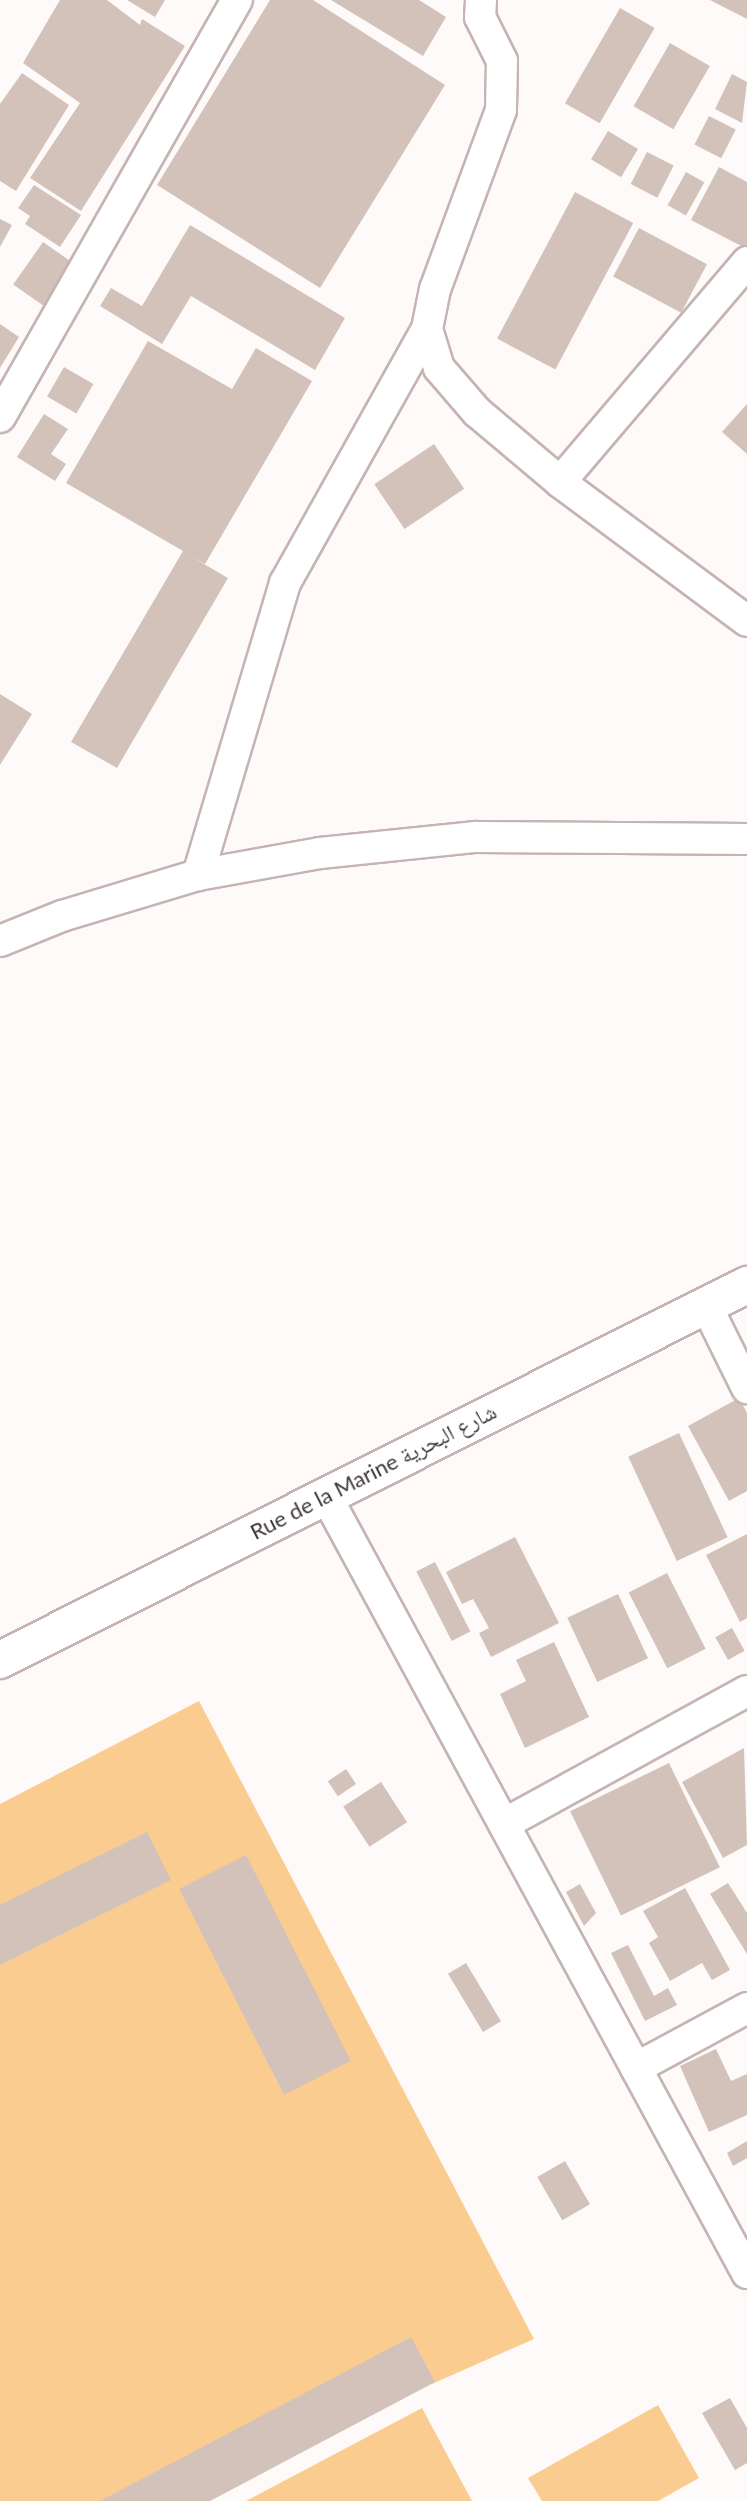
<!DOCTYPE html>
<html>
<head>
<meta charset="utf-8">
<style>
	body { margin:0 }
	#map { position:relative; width:747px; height:2501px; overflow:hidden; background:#fefafa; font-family:Lato,"Noto Naskh Arabic",sans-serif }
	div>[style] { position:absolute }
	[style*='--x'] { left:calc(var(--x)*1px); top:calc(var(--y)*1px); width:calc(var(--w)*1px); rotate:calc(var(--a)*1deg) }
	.green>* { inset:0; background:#fbcc8f }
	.building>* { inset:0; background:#d2c2ba; transform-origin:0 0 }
	.roads { filter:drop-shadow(2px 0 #c6b3b3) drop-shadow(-2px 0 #c6b3b3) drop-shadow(0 2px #c6b3b3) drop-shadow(0 -2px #c6b3b3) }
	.minor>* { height:30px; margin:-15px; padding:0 15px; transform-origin:15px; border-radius:15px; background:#fff }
	.tertiary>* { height:36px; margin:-18px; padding:0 18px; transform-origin:18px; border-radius:18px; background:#fff }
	span { translate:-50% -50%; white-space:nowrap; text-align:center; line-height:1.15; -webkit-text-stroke:6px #fff; paint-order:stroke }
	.street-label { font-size:22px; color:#403838 }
</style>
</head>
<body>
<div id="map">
	<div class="green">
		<div style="clip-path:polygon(199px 1701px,534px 2339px,167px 2501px,0 2501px,0 1804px)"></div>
		<div style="clip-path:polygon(658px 2405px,699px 2478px,658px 2501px,542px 2501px,528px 2478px)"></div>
		<div style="clip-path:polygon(422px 2408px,472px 2501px,246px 2501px)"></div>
	</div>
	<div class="building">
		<div style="clip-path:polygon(60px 0,107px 0,140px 25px,142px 19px,185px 46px,81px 211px,30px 178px,80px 103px,23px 63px)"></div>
		<div style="clip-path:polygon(127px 0,165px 0,155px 17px)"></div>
		<div style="clip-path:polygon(270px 0,313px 0,445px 85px,320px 288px,157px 185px)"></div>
		<div style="clip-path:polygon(331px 0,419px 0,446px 17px,423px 56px)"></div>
		<div style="clip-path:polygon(710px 0,747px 0,747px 19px)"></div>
		<div style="left:620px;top:8px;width:40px;height:110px;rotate:30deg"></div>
		<div style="left:670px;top:43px;width:46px;height:73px;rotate:30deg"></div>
		<div style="clip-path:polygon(22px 73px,69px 105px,16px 191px,0 181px,0 104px)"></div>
		<div style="clip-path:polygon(732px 74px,747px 82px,742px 123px,715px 109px)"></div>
		<div style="left:709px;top:116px;width:30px;height:32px;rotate:27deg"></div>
		<div style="left:608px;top:131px;width:35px;height:33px;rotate:31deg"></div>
		<div style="left:647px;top:152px;width:30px;height:36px;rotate:27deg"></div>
		<div style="clip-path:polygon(719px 167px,747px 182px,747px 249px,691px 220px)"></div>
		<div style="left:686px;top:172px;width:21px;height:38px;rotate:29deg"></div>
		<div style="clip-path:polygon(34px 185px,81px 215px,60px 247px,25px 224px,30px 216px,18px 208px)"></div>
		<div style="left:575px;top:192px;width:66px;height:166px;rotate:28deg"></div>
		<div style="clip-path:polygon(0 219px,12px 225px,0 247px)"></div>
		<div style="clip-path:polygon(190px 225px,345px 318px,315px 370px,191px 296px,162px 344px,100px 306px,111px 288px,142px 306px)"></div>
		<div style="left:639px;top:228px;width:77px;height:55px;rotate:28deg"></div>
		<div style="left:43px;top:242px;width:37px;height:52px;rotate:35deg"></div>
		<div style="clip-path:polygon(0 324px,19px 337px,0 368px)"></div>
		<div style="clip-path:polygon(148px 341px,232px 389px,256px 348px,312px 381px,205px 564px,192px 557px,228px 578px,117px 768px,71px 742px,183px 551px,66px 483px)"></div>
		<div style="left:64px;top:367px;width:34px;height:34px;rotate:30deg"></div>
		<div style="clip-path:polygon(747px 404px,747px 454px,722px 432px)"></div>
		<div style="clip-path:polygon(44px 414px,68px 429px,51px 454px,66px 464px,55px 481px,17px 457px)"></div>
		<div style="left:434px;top:444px;width:54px;height:72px;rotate:56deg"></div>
		<div style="clip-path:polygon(0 694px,32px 714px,0 765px)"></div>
		<div style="clip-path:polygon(739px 1398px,747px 1413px,747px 1491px,729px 1501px,688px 1426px)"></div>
		<div style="left:679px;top:1433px;width:115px;height:56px;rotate:65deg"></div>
		<div style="clip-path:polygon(747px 1534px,747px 1618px,740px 1622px,706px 1555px)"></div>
		<div style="clip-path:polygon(515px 1537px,559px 1623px,491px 1657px,479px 1633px,489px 1628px,473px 1599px,462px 1604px,446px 1572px)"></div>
		<div style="left:435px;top:1562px;width:78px;height:21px;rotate:63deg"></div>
		<div style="left:667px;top:1573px;width:85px;height:43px;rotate:63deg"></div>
		<div style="left:618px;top:1594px;width:71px;height:56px;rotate:65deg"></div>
		<div style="left:732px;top:1628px;width:26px;height:19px;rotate:61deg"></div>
		<div style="clip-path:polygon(554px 1642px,589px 1717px,525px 1748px,500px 1694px,526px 1681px,516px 1660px)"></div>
		<div style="clip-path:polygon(744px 1748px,747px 1845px,723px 1858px,682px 1782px)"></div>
		<div style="left:669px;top:1763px;width:116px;height:110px;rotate:64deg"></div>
		<div style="left:346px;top:1769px;width:18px;height:22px;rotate:56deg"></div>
		<div style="left:381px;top:1782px;width:48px;height:45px;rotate:57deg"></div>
		<div style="clip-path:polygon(147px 1832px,171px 1880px,0 1965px,0 1905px)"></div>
		<div style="left:246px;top:1855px;width:231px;height:75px;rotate:63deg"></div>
		<div style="clip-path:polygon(728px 1883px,747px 1913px,747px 1954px,710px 1894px)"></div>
		<div style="clip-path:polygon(580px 1884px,596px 1913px,584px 1926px,566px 1892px)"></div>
		<div style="clip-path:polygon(685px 1888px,730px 1970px,712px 1980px,702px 1963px,670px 1981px,649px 1943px,658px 1937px,643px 1911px)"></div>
		<div style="clip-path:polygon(628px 1945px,654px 1996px,668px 1988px,677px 2005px,645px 2021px,611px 1953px)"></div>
		<div style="left:466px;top:1963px;width:68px;height:21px;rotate:59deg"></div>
		<div style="clip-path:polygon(716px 2049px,731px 2081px,747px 2074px,747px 2115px,709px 2132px,680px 2066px)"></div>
		<div style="clip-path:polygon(747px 2141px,747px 2158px,733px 2166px,727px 2153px)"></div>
		<div style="left:565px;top:2161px;width:50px;height:32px;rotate:60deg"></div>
		<div style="clip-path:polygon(411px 2337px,435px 2382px,210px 2501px,100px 2501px)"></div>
		<div style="clip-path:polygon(730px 2398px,747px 2428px,747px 2463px,735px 2470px,702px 2413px)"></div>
	</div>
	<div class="roads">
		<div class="minor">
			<div style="--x:481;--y:0;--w:17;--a:93"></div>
			<div style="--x:480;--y:17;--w:49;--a:63.4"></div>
			<div style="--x:502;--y:61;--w:49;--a:91.2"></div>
			<div style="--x:501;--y:110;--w:191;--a:110.2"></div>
			<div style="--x:435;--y:289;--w:41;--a:101.3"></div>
			<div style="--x:427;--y:329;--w:41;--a:72.9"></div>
			<div style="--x:439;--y:368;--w:58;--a:49.2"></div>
			<div style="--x:477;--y:412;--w:109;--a:40.1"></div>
			<div style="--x:560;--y:482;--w:233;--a:36.6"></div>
			<div style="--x:0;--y:417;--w:480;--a:-60.4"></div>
			<div style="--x:560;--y:482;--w:289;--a:-49.6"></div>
			<div style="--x:198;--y:875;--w:305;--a:-73.4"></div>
			<div style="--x:285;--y:583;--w:291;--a:-60.8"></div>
			<div style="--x:0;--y:941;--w:67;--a:-22"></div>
			<div style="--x:62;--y:916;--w:142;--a:-16.8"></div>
			<div style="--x:198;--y:875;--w:124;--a:-10.2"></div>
			<div style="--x:320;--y:853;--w:157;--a:-5.9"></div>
			<div style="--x:476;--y:837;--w:271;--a:0.4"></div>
			<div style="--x:706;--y:1305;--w:93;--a:63.7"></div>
			<div style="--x:325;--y:1494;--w:886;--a:61.55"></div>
			<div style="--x:504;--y:1824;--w:277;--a:-28.7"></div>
			<div style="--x:636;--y:2068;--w:126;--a:-28.4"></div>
		</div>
		<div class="tertiary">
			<div style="--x:0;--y:1660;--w:836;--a:-26.66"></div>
		</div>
	</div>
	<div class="street-label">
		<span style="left:373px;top:1471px;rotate:-27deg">Rue de la Marine شارع البحرية</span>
	</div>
</div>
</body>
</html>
